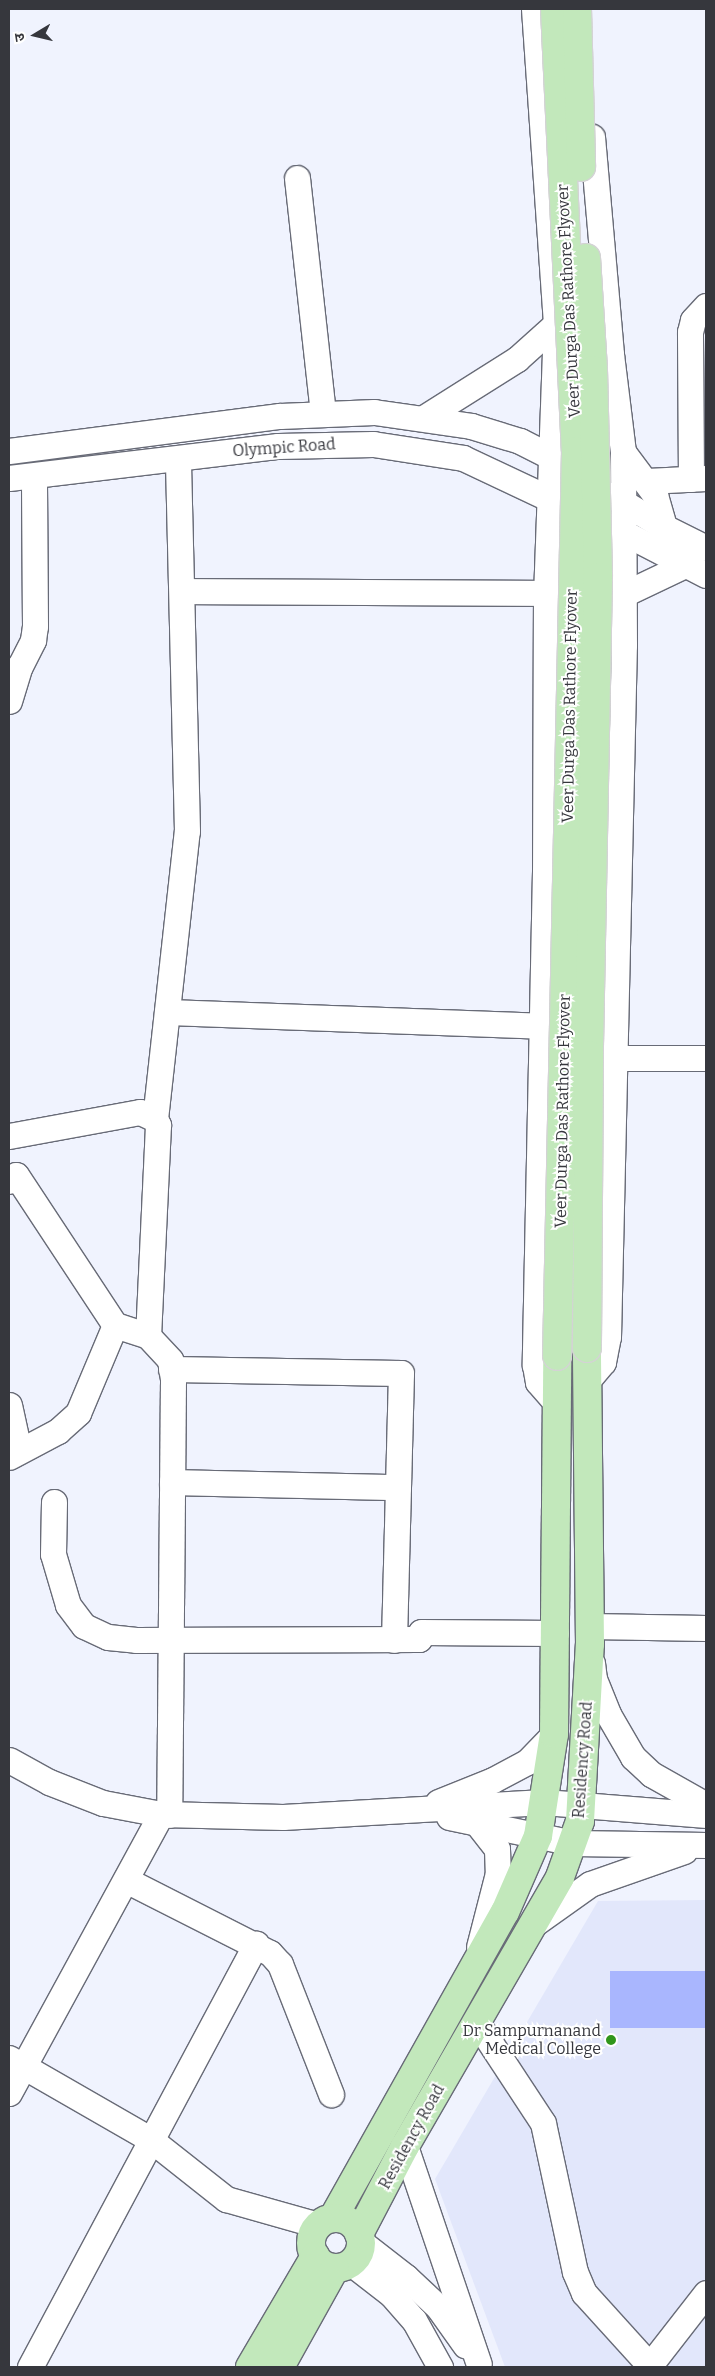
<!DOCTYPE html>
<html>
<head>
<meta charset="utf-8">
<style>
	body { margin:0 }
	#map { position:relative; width:715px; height:2376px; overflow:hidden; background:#f0f3fe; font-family:Bitter,"Noto Sans Devanagari",serif }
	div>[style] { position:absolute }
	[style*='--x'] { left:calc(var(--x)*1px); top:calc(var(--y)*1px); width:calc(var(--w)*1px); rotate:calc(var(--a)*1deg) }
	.built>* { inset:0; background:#e2e7fb }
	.water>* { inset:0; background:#a9b6fe; transform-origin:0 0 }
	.roads { filter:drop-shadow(1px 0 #686b77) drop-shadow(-1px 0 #686b77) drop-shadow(0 1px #686b77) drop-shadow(0 -1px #686b77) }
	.minor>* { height:25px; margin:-12.5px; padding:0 12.5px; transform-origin:12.5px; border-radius:12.5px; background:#fff }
	.major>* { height:28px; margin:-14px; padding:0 14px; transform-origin:14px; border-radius:14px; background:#c2e8bb }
	.major>.ring { margin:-14px; padding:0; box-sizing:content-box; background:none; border:28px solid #c2e8bb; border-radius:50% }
	.bridges { filter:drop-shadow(1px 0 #d3d3d4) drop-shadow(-1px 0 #d3d3d4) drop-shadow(0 1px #d3d3d4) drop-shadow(0 -1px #d3d3d4) }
	.major-bridge>* { height:28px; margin:-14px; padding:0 14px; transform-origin:14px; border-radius:14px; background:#c2e8bb }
	.dots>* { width:14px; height:14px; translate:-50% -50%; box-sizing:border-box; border:2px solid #fff; border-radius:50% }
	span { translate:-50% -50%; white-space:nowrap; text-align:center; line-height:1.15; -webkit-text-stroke:4px #fff; paint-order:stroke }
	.street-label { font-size:16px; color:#36373d }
	.poi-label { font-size:16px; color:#36373d }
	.right { translate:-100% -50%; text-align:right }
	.frame { position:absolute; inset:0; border:10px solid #36373d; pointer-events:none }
	.north { position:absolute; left:10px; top:10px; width:50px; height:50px; -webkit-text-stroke:4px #fff; paint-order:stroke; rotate:261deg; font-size:14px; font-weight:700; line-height:20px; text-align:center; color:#36373d }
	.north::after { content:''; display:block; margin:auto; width:18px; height:22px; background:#36373d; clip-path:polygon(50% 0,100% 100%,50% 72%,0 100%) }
</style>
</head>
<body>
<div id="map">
	<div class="built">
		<div style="clip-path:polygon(706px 1900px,706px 2367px,505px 2367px,435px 2179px,598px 1901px)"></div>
	</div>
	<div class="water">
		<div style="left:706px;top:1971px;width:57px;height:96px;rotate:90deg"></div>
	</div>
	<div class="roads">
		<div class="minor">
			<div style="--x:534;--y:9;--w:316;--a:86"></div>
			<div style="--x:556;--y:324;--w:269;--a:92.1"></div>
			<div style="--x:546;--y:593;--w:278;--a:90.2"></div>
			<div style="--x:545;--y:871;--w:494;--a:91.2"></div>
			<div style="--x:535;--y:1365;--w:17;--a:80"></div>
			<div style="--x:538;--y:1382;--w:29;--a:49"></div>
			<div style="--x:297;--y:178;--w:236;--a:83.7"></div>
			<div style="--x:425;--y:417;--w:109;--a:-32.2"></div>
			<div style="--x:517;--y:359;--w:52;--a:-41.9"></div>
			<div style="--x:556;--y:324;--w:8;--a:0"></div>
			<div style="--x:9;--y:451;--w:273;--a:-7.4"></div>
			<div style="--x:280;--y:416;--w:94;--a:-2.4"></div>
			<div style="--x:374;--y:412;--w:98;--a:8.2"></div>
			<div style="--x:471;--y:426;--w:51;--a:17"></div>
			<div style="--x:520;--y:441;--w:51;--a:27.1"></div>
			<div style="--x:623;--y:452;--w:54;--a:53.3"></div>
			<div style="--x:655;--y:495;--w:33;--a:74"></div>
			<div style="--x:9;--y:478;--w:271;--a:-6.8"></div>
			<div style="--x:278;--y:446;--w:95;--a:-1.2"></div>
			<div style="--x:373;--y:444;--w:91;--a:8.8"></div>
			<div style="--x:463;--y:458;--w:110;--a:25.2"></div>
			<div style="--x:691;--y:479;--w:147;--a:-90.4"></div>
			<div style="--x:690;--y:332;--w:12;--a:-76"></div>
			<div style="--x:693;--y:320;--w:19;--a:-47"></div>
			<div style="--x:647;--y:481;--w:59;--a:-2.9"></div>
			<div style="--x:611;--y:495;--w:62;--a:31.1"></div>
			<div style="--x:664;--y:527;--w:47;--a:26.6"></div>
			<div style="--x:611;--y:526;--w:107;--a:27.3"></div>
			<div style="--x:183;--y:591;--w:363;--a:0.3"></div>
			<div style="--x:622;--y:595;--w:68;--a:-25.4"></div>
			<div style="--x:9;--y:701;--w:37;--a:-73"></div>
			<div style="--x:20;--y:666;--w:29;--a:-63"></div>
			<div style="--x:33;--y:640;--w:14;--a:-82"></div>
			<div style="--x:35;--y:626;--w:150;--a:-90.4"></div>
			<div style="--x:167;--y:1012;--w:375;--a:2.1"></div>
			<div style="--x:615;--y:1058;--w:91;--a:0"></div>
			<div style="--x:155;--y:1119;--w:290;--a:-83.7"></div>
			<div style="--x:187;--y:831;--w:371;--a:-91.4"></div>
			<div style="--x:9;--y:1136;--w:133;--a:-10.4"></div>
			<div style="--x:140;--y:1112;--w:17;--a:25"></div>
			<div style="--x:155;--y:1119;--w:7;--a:63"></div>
			<div style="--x:158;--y:1125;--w:211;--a:92.7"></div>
			<div style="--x:9;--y:1181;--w:9;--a:-41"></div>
			<div style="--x:16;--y:1175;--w:180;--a:56.6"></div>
			<div style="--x:115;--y:1325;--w:95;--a:112.8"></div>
			<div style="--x:78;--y:1413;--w:27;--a:138"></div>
			<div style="--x:58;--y:1431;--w:55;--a:152"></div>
			<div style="--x:115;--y:1325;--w:35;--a:18"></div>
			<div style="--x:148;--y:1336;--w:33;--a:47"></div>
			<div style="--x:170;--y:1360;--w:20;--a:81"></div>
			<div style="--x:173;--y:1380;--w:435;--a:90.5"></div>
			<div style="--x:171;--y:1369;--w:230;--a:1"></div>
			<div style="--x:401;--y:1373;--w:267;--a:91.5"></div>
			<div style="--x:587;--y:1381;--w:25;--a:-50"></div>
			<div style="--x:603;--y:1362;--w:25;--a:-79"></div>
			<div style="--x:608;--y:1337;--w:692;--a:-88.68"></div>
			<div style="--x:624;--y:645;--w:193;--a:-90.3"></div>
			<div style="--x:623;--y:452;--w:99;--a:-97"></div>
			<div style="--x:611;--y:354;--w:218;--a:-95"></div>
			<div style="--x:9;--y:1405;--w:47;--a:77.7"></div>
			<div style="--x:172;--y:1482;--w:226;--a:1.3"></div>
			<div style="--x:54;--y:1502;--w:52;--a:91.1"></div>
			<div style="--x:53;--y:1554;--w:53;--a:73.6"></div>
			<div style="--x:68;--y:1605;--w:26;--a:53"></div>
			<div style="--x:84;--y:1626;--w:26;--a:25"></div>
			<div style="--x:108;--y:1637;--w:28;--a:6"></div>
			<div style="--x:136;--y:1640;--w:283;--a:-0.2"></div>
			<div style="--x:419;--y:1639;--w:7;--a:-74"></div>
			<div style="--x:421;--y:1632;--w:135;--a:0.4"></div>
			<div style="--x:589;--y:1626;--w:117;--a:1"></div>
			<div style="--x:592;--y:1663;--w:16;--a:83"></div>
			<div style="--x:594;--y:1679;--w:38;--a:68"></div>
			<div style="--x:608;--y:1714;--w:50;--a:59.8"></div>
			<div style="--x:633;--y:1757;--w:25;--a:43"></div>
			<div style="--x:651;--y:1774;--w:63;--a:29.4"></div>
			<div style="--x:9;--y:1760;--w:46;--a:28.8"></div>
			<div style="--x:49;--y:1782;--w:58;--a:21.3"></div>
			<div style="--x:103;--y:1803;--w:59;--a:10.7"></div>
			<div style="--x:161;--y:1814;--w:122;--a:1.4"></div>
			<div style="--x:283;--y:1817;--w:261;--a:-3.3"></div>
			<div style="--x:544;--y:1802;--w:163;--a:4.6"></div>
			<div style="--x:438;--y:1802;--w:59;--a:-21.8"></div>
			<div style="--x:493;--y:1780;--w:38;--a:-28"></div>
			<div style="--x:527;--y:1762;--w:39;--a:-46"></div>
			<div style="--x:449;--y:1817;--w:127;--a:11.8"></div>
			<div style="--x:573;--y:1843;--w:133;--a:0.9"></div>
			<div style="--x:476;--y:1822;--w:34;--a:52"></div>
			<div style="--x:497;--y:1849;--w:24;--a:88"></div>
			<div style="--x:498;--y:1873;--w:76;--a:104.4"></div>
			<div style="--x:126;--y:1880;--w:161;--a:26.9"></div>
			<div style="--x:270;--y:1953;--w:15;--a:48"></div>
			<div style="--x:280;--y:1964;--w:140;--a:68.6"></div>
			<div style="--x:531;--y:1926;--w:72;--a:-35.4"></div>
			<div style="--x:590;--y:1884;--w:100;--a:-19.3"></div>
			<div style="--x:478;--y:2024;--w:118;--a:56.7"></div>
			<div style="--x:543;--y:2123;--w:152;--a:77.9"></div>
			<div style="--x:575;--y:2272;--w:23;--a:67"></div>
			<div style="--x:584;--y:2293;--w:100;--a:47.8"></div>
			<div style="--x:9;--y:2058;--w:163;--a:29.9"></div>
			<div style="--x:150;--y:2139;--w:97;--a:38.3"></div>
			<div style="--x:226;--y:2199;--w:96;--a:15.8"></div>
			<div style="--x:9;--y:2093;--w:318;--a:-61.4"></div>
			<div style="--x:405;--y:2146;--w:230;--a:71.3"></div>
			<div style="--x:361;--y:2242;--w:57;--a:37.9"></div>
			<div style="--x:406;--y:2277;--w:44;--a:43.2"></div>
			<div style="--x:438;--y:2307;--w:47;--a:54.6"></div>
			<div style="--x:351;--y:2263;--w:51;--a:37.8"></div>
			<div style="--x:391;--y:2294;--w:35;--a:49"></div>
			<div style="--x:414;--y:2320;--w:54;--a:61"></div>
			<div style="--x:650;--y:2365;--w:91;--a:-52.1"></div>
			<div style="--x:30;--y:2367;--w:480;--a:-61.9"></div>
		</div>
		<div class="major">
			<div style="--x:333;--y:2218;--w:351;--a:-60.7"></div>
			<div style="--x:505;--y:1912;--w:83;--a:-66.5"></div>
			<div style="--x:538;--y:1836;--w:103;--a:-81.1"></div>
			<div style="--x:554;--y:1734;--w:378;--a:-89.5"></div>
			<div class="ring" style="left:311px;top:2218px;width:22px;height:22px"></div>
			<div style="--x:359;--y:2234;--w:99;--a:-62.4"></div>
			<div style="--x:405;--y:2146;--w:310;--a:-60"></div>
			<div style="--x:560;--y:1877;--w:59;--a:-70.3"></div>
			<div style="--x:580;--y:1821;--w:177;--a:-86.8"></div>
			<div style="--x:590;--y:1644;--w:296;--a:-90.6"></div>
			<div style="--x:250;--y:2367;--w:129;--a:-59.6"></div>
			<div style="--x:280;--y:2367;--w:113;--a:-60.9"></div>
		</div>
	</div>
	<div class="bridges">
		<div class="major-bridge">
			<div style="--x:555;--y:9;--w:442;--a:87.3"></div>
			<div style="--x:576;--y:451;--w:905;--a:91.2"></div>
			<div style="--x:577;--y:9;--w:158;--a:88.5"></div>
			<div style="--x:586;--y:258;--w:112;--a:86.4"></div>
			<div style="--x:593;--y:370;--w:207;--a:88.6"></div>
			<div style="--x:598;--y:577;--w:478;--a:91.1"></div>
			<div style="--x:589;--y:1055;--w:293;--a:90.4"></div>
		</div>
	</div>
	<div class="dots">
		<div style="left:611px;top:2040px;background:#30961b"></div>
	</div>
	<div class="street-label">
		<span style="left:569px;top:301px;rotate:-93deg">Veer Durga Das Rathore Flyover</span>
		<span style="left:284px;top:448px;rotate:-4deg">Olympic Road</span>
		<span style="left:570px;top:706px;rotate:-89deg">Veer Durga Das Rathore Flyover</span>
		<span style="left:563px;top:1111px;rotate:-89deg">Veer Durga Das Rathore Flyover</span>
		<span style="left:583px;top:1760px;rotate:-86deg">Residency Road</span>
		<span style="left:412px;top:2137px;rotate:-61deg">Residency Road</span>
	</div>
	<div class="poi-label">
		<span class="right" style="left:601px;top:2040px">Dr Sampurnanand<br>Medical College</span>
	</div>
	<div class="frame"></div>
	<div class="north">उ</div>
</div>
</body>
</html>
